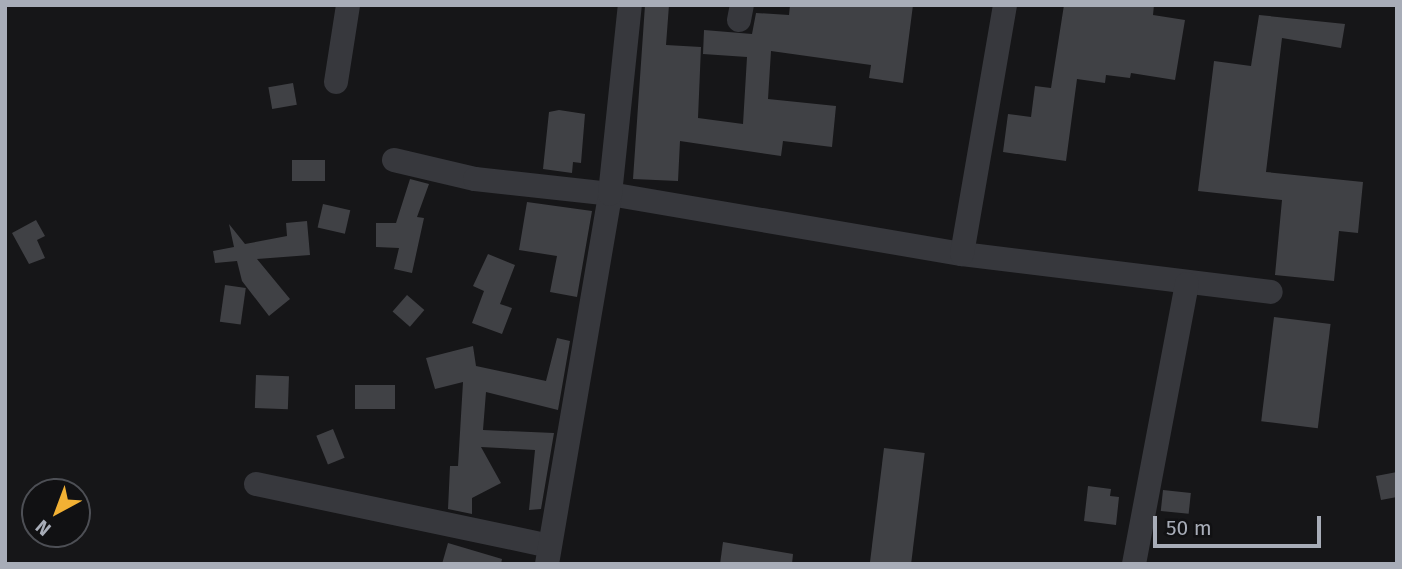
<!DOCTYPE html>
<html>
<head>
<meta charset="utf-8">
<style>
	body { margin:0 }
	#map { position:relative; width:1402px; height:569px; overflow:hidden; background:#161618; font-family:"Fira Sans",sans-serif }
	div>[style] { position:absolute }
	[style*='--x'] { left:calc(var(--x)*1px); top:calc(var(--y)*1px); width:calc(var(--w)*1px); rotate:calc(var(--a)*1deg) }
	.building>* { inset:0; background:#404145; transform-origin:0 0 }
	.minor>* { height:24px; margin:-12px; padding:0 12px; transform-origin:12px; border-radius:12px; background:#37383d }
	span { translate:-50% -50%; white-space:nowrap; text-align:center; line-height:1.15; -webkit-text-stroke:6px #111113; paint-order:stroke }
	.frame { position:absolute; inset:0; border:7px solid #a8adb8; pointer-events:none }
	.north { position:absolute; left:21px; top:478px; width:70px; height:70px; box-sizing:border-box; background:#111113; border:2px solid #4d4f55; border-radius:50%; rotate:221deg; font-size:19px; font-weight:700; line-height:28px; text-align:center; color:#a8adb8 }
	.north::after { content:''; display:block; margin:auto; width:24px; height:32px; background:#f2b134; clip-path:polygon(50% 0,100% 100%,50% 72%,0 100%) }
	.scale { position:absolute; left:1153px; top:516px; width:168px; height:32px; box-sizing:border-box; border:4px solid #a8adb8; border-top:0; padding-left:9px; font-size:21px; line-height:24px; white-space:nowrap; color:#a8adb8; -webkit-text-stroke:5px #111113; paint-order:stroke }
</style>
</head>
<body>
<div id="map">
	<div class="building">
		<div style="clip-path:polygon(645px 5px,669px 5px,666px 45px,701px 47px,698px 118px,743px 124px,747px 57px,703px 54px,704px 30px,752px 34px,756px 13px,789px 15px,790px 5px,913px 5px,903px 83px,869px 78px,871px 65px,771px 51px,768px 99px,836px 106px,832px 147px,783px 141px,781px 156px,680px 141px,678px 181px,633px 179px)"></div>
		<div style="clip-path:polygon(1064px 5px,1154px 5px,1153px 15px,1185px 20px,1175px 80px,1131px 73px,1130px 78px,1106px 75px,1105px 83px,1077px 79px,1066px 161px,1003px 152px,1008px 114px,1031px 117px,1035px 86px,1051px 88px)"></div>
		<div style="clip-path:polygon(1259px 15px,1345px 24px,1341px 48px,1282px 38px,1266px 172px,1363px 182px,1358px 233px,1339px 231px,1334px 281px,1275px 275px,1282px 200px,1198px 191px,1214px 61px,1251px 66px)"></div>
		<div style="left:293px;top:83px;width:22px;height:25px;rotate:80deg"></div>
		<div style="clip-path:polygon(559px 110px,585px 114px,581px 163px,573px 162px,572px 173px,543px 169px,549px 112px)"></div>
		<div style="left:325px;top:160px;width:21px;height:33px;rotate:90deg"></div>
		<div style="clip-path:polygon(410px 179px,429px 184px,417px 217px,424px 218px,412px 273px,394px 269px,399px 248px,376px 247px,376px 223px,396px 223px)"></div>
		<div style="clip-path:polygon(527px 202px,592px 211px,577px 297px,550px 292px,557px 256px,519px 250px)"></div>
		<div style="left:323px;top:204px;width:28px;height:24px;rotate:13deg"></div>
		<div style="clip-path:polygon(36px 220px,45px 236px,37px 240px,45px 258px,29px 264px,12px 233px)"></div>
		<div style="clip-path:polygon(307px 221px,310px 255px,257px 259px,290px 299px,269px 316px,242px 281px,237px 261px,215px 263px,213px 251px,234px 247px,229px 224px,245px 244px,287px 236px,286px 223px)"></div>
		<div style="clip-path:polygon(488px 254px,515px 265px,500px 304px,512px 308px,502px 334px,472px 323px,484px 291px,473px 286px)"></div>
		<div style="left:225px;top:285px;width:21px;height:37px;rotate:8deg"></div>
		<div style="left:407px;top:295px;width:23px;height:22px;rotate:41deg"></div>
		<div style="left:1274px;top:317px;width:57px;height:105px;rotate:7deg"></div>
		<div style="clip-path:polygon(557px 338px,570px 341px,558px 410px,486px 392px,483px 430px,554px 433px,541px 509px,529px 510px,535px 450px,481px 447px,501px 483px,472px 498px,472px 514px,448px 509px,450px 466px,458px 466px,463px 382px,435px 389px,426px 358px,473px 346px,476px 366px,546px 381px)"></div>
		<div style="left:256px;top:375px;width:33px;height:33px;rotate:2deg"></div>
		<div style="left:355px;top:385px;width:40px;height:24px"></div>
		<div style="left:333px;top:429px;width:31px;height:18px;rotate:68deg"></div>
		<div style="left:884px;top:448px;width:41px;height:116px;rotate:7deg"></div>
		<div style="clip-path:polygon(1397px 472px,1397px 497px,1381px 500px,1376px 476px)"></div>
		<div style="clip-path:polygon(1088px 486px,1111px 489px,1110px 496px,1119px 497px,1116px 525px,1084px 521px)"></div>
		<div style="left:1163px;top:490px;width:28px;height:21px;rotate:6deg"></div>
		<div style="clip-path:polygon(723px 542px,793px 554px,792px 564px,720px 564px)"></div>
		<div style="clip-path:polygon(448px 543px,502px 559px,501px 564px,442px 564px)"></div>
	</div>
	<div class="minor">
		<div style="--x:739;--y:20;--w:15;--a:-79"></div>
		<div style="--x:336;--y:82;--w:78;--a:-81.1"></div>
		<div style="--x:394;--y:160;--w:83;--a:13.2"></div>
		<div style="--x:475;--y:179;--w:136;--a:6.3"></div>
		<div style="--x:610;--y:194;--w:357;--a:9.7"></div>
		<div style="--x:962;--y:254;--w:311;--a:7"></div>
		<div style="--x:962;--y:254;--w:253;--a:-80.2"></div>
		<div style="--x:256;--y:484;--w:299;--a:11.9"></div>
		<div style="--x:547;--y:564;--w:375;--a:-80.3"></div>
		<div style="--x:610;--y:194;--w:190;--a:-84"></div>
		<div style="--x:1134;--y:564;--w:285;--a:-79.3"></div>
	</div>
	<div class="frame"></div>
	<div class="north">N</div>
	<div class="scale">50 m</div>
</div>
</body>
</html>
